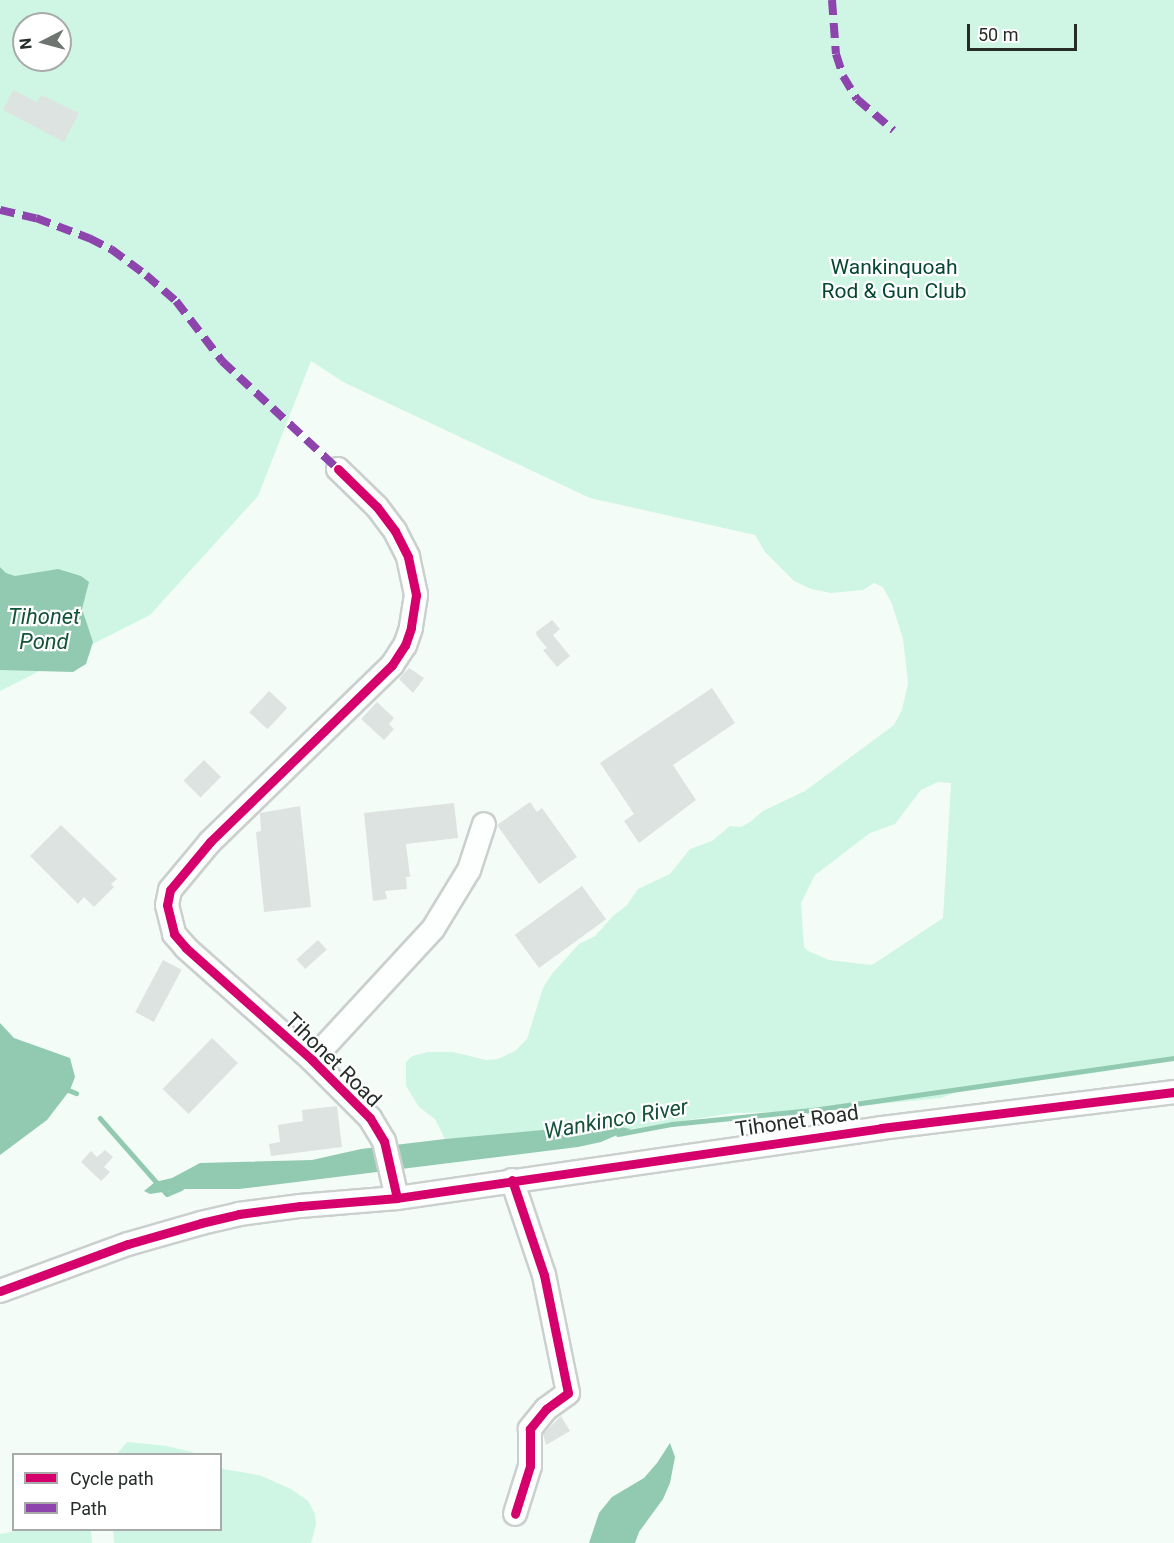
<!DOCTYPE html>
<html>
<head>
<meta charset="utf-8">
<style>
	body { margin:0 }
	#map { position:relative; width:1174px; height:1543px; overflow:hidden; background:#f4fcf8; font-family:Roboto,sans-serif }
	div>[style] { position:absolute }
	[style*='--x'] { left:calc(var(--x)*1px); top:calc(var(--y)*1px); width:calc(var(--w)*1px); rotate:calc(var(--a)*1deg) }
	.green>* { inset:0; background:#cff6e4 }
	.water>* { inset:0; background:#92cab1 }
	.stream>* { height:4.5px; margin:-2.25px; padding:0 2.25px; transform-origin:2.25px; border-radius:2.25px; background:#92cab1 }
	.building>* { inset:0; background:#dde3e0; transform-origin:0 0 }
	.roads { filter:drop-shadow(2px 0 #cad0cd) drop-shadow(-2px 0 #cad0cd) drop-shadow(0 2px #cad0cd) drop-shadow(0 -2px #cad0cd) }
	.minor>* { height:22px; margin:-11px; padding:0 11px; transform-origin:11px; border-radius:11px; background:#fdfffe }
	.quiet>* { height:8px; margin-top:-4px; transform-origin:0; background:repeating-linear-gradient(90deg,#8e44ad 0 15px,transparent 0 23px) }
	.cycleway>* { height:9px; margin:-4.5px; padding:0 4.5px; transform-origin:4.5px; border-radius:4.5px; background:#d6006c }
	span { translate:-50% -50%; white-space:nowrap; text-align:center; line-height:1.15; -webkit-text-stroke:4.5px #fff; paint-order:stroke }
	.park-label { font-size:21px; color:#054731 }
	.street-label { font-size:21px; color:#262d29 }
	.water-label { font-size:22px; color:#15523b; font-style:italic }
	.legend { position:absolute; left:12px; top:1453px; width:210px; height:78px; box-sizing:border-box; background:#fff; border:2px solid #a8aba9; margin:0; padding:8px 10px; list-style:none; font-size:18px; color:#262d29 }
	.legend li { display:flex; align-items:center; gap:12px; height:30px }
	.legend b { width:30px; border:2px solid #a8aba9 }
	.north { position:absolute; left:12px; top:12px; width:60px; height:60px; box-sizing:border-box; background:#fff; border:2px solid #a8aba9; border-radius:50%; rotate:264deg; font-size:16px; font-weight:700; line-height:24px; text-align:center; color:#262d29 }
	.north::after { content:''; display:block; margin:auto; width:21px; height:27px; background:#6e7571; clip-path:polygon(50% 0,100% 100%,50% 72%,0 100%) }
	.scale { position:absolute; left:967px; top:24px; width:110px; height:27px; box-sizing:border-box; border:3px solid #262d29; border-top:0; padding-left:8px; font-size:18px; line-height:21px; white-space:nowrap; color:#262d29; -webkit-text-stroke:4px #fff; paint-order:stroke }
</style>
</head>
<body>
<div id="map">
	<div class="green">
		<div style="clip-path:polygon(evenodd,0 0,1174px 0,1174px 1058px,1129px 1064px,1108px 1071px,957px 1092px,941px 1098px,797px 1112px,734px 1113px,631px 1129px,606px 1124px,579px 1125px,516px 1134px,445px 1139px,435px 1119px,419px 1107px,406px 1086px,406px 1062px,412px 1056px,428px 1052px,453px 1052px,486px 1060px,498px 1059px,515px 1051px,527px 1039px,543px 988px,551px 975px,579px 944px,595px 936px,613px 916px,627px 905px,638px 889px,670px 874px,690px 849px,712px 841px,730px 826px,741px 827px,750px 822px,763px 811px,805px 791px,894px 725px,902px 710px,908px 683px,903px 639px,892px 604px,883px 587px,874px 583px,863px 590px,831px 593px,811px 589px,794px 581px,765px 552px,755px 535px,590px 498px,345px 383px,311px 361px,258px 496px,150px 615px,0 691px,0 0,24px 24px,60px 24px,60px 60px,24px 60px,24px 24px,0 0,938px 782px,951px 783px,943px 918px,872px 965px,829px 960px,808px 951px,804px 947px,801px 903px,815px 875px,870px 833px,895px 824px,921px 790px,938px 782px)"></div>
		<div style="clip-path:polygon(127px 1442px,167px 1446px,199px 1454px,117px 1454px)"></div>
		<div style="clip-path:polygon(221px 1466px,223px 1469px,259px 1475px,291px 1489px,308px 1501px,315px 1514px,316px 1524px,311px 1543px,114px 1543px,113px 1530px,220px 1530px)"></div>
		<div style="clip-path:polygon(20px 1530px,91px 1530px,92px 1543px,0 1543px,0 1534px)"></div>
	</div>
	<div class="water">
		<div style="clip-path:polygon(0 567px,6px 573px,15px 576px,58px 569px,81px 576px,89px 582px,82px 609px,93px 642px,86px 664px,73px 672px,0 670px)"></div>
		<div style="clip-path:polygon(0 1023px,14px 1038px,70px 1058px,75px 1077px,70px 1090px,47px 1120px,0 1155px)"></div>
		<div style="clip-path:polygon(606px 1124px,631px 1129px,601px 1142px,578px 1147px,239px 1189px,181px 1189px,150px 1194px,144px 1191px,155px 1182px,172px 1178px,200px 1163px,312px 1160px,361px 1149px,445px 1139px)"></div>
		<div style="clip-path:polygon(670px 1443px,675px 1457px,670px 1483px,663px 1499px,639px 1532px,635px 1543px,589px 1543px,599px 1513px,612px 1497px,644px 1478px,657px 1463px)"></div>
	</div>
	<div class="stream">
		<div style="--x:66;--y:1089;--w:11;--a:22"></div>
		<div style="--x:100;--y:1118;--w:101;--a:48.6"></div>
		<div style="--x:167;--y:1194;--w:15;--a:-23"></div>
		<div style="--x:618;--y:1134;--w:55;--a:-10.5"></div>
		<div style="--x:672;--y:1124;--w:142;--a:-5.7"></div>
		<div style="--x:813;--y:1110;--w:365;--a:-8.2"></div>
	</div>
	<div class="building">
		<div style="clip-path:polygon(13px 90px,37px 102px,41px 95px,79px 113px,64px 142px,3px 110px)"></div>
		<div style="clip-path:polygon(552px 620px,560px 629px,553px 635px,570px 656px,557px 667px,543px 650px,547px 648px,537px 636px,536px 632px)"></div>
		<div style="clip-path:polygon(409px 668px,424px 678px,413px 693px,399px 679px)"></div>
		<div style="clip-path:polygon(712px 688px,735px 723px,673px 765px,696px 800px,639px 843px,624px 821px,634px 814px,600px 763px)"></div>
		<div style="left:269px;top:691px;width:25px;height:29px;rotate:43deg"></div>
		<div style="clip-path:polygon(377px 702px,394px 718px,389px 724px,394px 729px,384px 740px,361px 719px)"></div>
		<div style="left:204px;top:760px;width:24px;height:29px;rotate:45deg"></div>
		<div style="clip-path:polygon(530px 802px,537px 812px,542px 808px,577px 857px,539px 884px,497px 825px)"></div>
		<div style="clip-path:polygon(454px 803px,458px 838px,406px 844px,410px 877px,406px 877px,407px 889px,385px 891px,387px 899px,373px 901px,364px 813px)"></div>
		<div style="clip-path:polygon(300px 806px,311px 907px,264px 912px,256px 832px,261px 831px,260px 813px)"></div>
		<div style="clip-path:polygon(61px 825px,117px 879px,111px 884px,114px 887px,94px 907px,84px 897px,78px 904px,30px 856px)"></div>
		<div style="left:582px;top:886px;width:41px;height:83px;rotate:54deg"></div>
		<div style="left:318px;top:940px;width:13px;height:29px;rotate:48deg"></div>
		<div style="left:163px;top:960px;width:21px;height:59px;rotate:28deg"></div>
		<div style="left:212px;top:1038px;width:36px;height:71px;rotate:44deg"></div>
		<div style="clip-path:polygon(337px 1106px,342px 1147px,271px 1156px,269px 1144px,280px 1142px,278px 1125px,303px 1121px,302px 1110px)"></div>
		<div style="clip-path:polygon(105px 1150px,113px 1157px,104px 1167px,110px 1172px,101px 1181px,81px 1162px,91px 1151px,97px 1157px)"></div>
		<div style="clip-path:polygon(561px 1416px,570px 1431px,546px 1445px,543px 1434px)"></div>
	</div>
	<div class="roads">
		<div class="minor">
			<div style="--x:338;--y:469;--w:54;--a:44.3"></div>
			<div style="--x:377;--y:507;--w:30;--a:53"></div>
			<div style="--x:395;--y:531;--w:29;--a:63"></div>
			<div style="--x:408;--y:557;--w:39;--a:78"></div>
			<div style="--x:416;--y:595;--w:33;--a:99"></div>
			<div style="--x:411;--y:628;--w:18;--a:109"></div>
			<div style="--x:405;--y:645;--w:24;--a:123"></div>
			<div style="--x:392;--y:665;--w:254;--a:135.8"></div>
			<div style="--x:210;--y:842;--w:62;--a:129.8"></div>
			<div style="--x:170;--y:890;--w:15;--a:101"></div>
			<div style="--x:167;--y:905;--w:30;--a:76"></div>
			<div style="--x:174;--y:934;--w:18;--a:49"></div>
			<div style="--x:186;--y:948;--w:169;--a:41.6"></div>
			<div style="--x:312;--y:1060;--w:82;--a:45"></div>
			<div style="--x:370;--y:1118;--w:27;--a:59"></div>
			<div style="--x:384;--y:1141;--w:58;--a:77.2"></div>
			<div style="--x:397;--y:1198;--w:489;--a:-8.2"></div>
			<div style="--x:881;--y:1128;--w:295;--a:-7"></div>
			<div style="--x:312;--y:1060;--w:178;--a:-47.3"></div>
			<div style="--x:433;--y:929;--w:69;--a:-58.6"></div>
			<div style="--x:469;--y:870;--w:48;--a:-71.9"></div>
			<div style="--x:512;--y:1180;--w:100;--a:71.4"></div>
			<div style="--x:544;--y:1275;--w:120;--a:78.5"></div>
			<div style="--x:568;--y:1393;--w:27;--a:144"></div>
			<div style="--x:546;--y:1409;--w:26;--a:129"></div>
			<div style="--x:530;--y:1429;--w:37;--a:90"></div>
			<div style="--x:530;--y:1466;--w:50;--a:107.4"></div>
			<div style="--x:0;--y:1291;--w:136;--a:-20.2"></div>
			<div style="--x:128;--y:1244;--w:76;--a:-16"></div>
			<div style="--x:201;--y:1223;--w:39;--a:-13"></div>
			<div style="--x:239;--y:1214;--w:62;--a:-7.5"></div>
			<div style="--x:300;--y:1206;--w:97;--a:-4.7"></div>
		</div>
	</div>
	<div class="quiet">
		<div style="--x:832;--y:0;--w:54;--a:85.8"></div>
		<div style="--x:836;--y:54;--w:23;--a:72"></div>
		<div style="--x:843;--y:76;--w:27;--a:59"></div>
		<div style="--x:857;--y:99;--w:48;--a:40.7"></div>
		<div style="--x:0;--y:210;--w:37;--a:13"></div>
		<div style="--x:36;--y:218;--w:57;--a:20.7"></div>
		<div style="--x:89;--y:238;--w:25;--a:27"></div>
		<div style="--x:111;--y:249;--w:44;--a:36.6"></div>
		<div style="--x:146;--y:275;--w:40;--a:41"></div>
		<div style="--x:176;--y:301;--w:76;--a:52.5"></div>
		<div style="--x:222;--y:361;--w:158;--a:43"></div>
	</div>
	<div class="cycleway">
		<div style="--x:338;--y:469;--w:54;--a:44.3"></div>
		<div style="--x:377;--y:507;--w:30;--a:53"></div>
		<div style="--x:395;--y:531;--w:29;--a:63"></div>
		<div style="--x:408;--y:557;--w:39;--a:78"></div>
		<div style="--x:416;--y:595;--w:33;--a:99"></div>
		<div style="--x:411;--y:628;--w:18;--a:109"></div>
		<div style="--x:405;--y:645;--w:24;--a:123"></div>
		<div style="--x:392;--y:665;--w:254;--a:135.8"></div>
		<div style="--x:210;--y:842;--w:62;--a:129.8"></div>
		<div style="--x:170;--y:890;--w:15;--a:101"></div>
		<div style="--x:167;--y:905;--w:30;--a:76"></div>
		<div style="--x:174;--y:934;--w:18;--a:49"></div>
		<div style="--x:186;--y:948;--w:169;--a:41.6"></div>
		<div style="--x:312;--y:1060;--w:82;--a:45"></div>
		<div style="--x:370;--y:1118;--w:27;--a:59"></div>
		<div style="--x:384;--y:1141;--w:58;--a:77.2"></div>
		<div style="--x:397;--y:1198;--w:489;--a:-8.2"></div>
		<div style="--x:881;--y:1128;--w:295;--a:-7"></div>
		<div style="--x:512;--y:1180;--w:100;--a:71.4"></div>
		<div style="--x:544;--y:1275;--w:120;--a:78.5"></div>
		<div style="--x:568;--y:1393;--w:27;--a:144"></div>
		<div style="--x:546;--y:1409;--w:26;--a:129"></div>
		<div style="--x:530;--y:1429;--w:37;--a:90"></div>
		<div style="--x:530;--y:1466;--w:50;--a:107.4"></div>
		<div style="--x:0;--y:1291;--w:136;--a:-20.2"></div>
		<div style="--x:128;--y:1244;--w:76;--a:-16"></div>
		<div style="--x:201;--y:1223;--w:39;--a:-13"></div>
		<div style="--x:239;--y:1214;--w:62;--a:-7.5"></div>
		<div style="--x:300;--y:1206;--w:97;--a:-4.7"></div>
	</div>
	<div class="park-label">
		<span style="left:894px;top:279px">Wankinquoah<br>Rod &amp; Gun Club</span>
	</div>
	<div class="street-label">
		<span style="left:333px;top:1060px;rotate:44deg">Tihonet Road</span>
		<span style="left:797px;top:1121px;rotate:-8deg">Tihonet Road</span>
	</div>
	<div class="water-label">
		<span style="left:44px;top:629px">Tihonet<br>Pond</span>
		<span style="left:616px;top:1119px;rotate:-10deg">Wankinco River</span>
	</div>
	<ul class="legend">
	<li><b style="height:8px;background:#d6006c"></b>Cycle path</li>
	<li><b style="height:8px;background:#8e44ad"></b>Path</li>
	</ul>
	<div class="north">N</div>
	<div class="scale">50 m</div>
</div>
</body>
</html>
